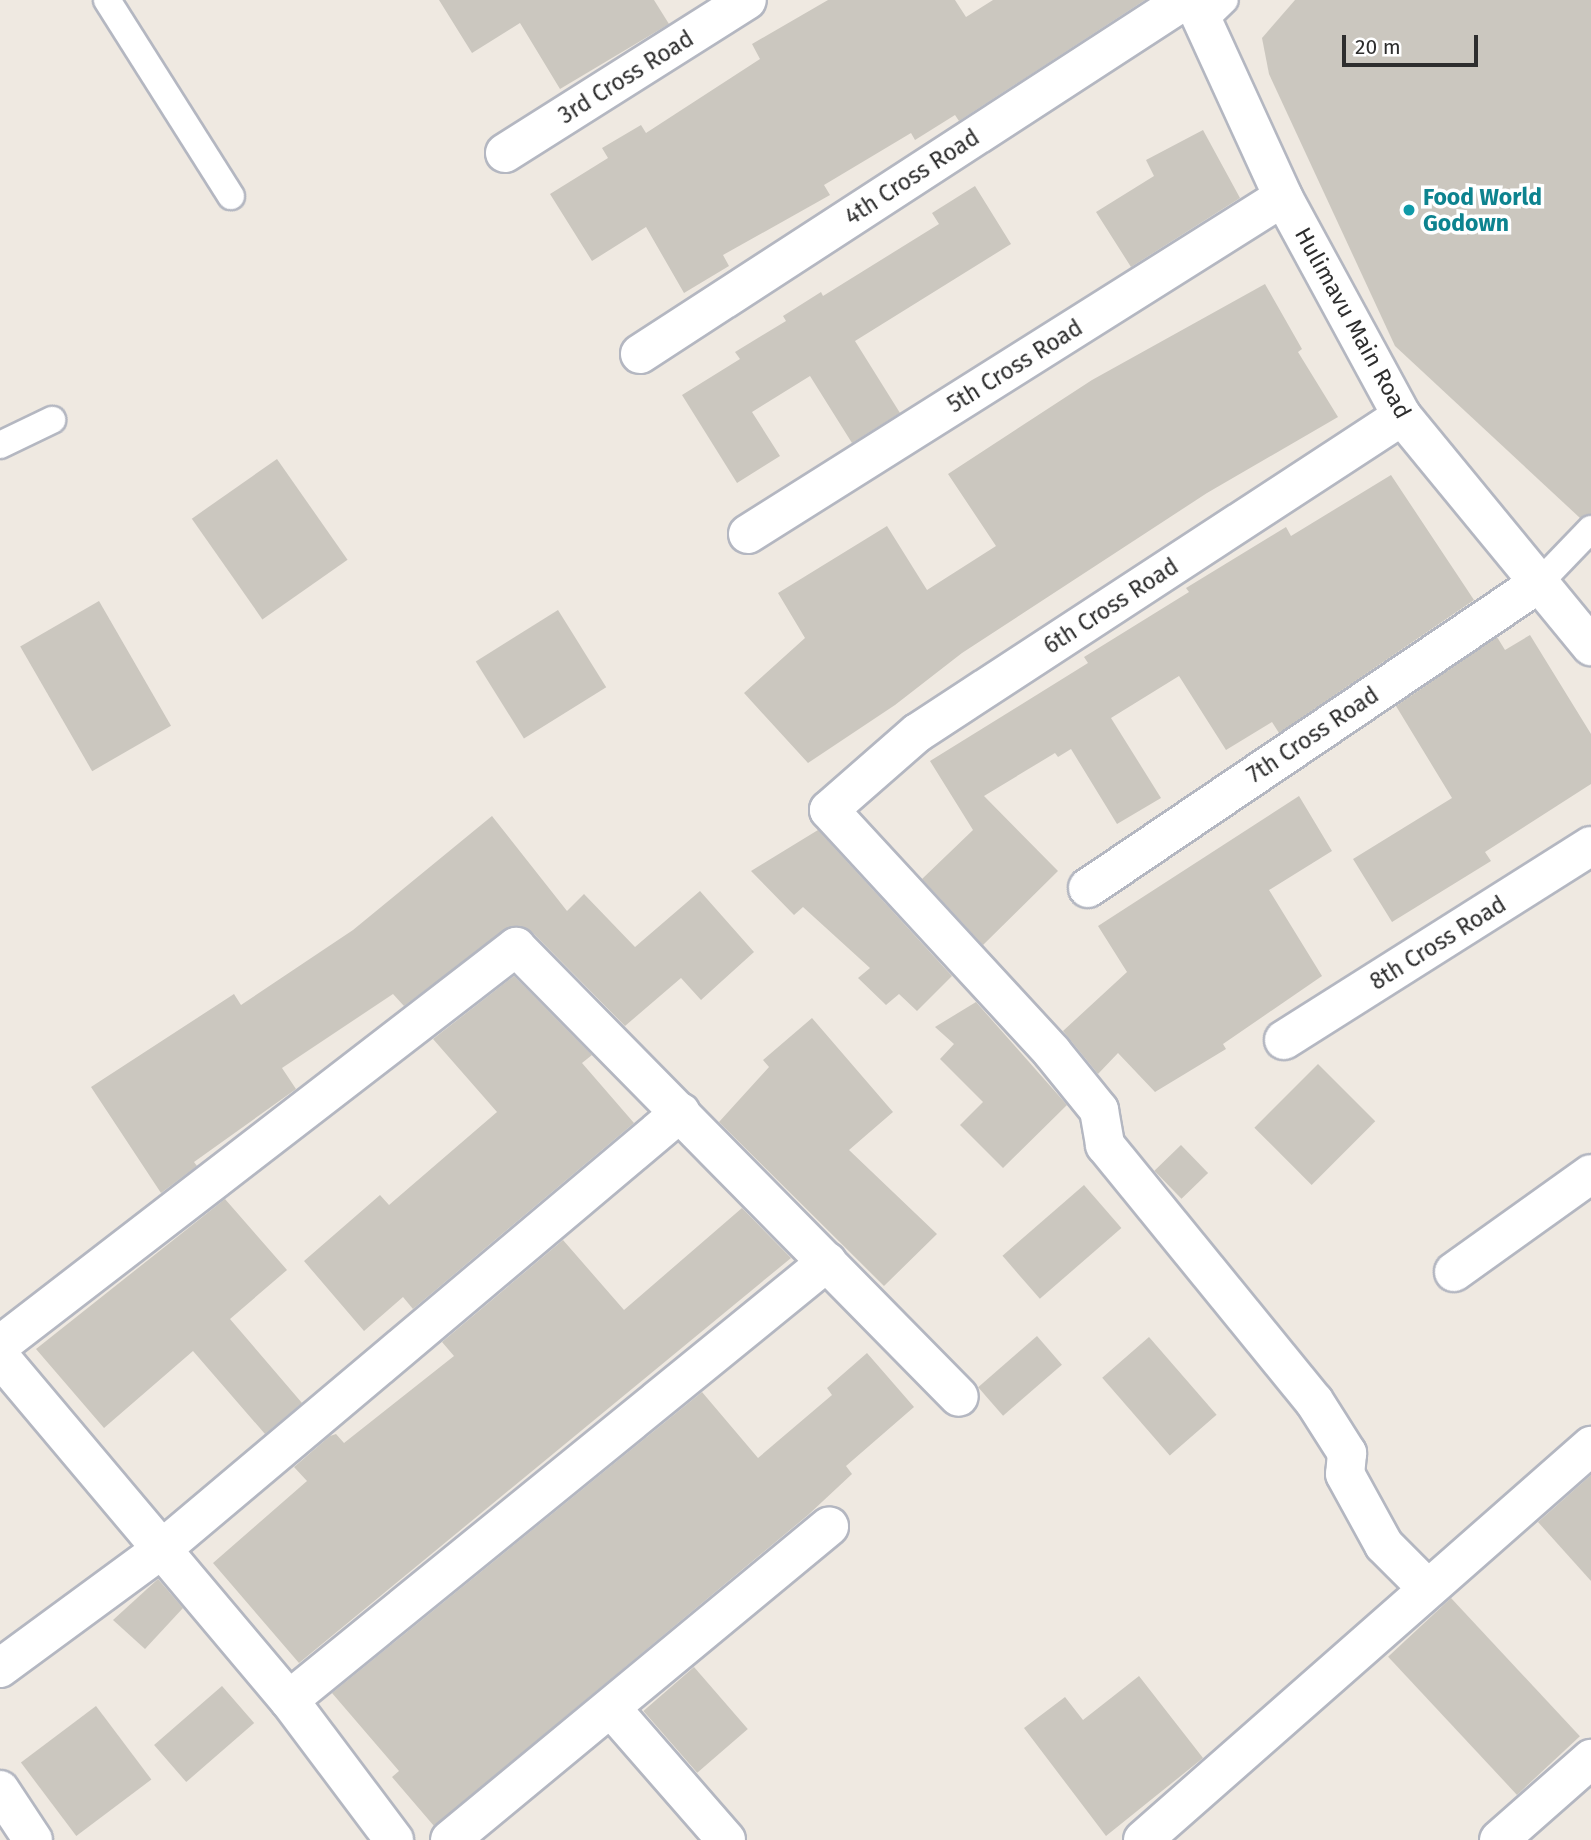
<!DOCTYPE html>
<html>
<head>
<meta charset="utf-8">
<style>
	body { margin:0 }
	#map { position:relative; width:1591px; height:1840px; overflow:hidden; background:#efe9e1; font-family:"Fira Sans",sans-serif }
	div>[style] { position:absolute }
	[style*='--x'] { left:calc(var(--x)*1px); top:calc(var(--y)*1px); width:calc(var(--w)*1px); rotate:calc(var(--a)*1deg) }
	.building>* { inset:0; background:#cbc7bf; transform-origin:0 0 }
	.roads { filter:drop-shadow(2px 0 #b4b7c1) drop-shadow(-2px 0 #b4b7c1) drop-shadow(0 2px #b4b7c1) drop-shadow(0 -2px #b4b7c1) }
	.service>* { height:26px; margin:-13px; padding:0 13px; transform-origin:13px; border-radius:13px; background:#fff }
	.minor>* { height:38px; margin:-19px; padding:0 19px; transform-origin:19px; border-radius:19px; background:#fff }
	.tertiary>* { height:38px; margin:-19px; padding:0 19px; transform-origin:19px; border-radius:19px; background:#fff }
	.dots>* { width:19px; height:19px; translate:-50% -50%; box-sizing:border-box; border:4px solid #fff; border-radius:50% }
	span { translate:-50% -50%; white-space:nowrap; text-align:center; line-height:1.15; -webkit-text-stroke:7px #fff; paint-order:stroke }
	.street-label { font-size:23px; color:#2e2e2e }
	.culture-label { font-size:23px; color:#0d838f; font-weight:700 }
	.left { translate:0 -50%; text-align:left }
	.scale { position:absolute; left:1342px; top:35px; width:136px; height:32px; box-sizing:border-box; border:4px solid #2e2e2e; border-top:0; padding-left:9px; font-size:21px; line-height:24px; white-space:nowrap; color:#2e2e2e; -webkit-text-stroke:5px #fff; paint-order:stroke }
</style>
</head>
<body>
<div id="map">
	<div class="building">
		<div style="clip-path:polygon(439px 0,654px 0,669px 24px,560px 89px,520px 23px,472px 53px)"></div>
		<div style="clip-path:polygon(828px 0,955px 0,966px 17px,993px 0,1145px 0,959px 121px,955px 115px,915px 140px,911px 133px,824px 185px,830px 195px,723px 255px,729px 266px,684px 293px,646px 227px,592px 261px,550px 194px,608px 158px,602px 148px,641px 125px,646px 133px,760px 59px,752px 44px)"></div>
		<div style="clip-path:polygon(1295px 0,1591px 0,1591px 514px,1580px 518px,1395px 346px,1269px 74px,1262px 38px)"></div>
		<div style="clip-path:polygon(1203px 130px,1240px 198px,1131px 267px,1096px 212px,1154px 176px,1146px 160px)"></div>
		<div style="clip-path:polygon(975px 186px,1011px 244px,855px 341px,900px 413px,852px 443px,810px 376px,752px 412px,780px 456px,737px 483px,682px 395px,740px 359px,735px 352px,786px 321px,783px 316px,821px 292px,823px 296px,939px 224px,932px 213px)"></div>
		<div style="clip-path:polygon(1265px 284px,1302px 349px,1298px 352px,1338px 417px,1207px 493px,962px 653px,895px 705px,808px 763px,744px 693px,805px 638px,778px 593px,887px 526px,927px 590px,996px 546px,948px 474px,1092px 380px)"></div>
		<div style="left:277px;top:459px;width:123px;height:104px;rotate:55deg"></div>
		<div style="clip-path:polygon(1391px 475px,1474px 600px,1279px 733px,1272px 722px,1226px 750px,1179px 676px,1111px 718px,1161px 798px,1117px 824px,1071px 749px,1058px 757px,1055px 753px,984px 796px,1058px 871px,983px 945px,922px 879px,973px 830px,930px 761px,1088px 663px,1084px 657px,1189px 592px,1186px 588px,1286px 527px,1291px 536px)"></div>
		<div style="left:99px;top:601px;width:144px;height:91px;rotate:60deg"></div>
		<div style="left:558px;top:610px;width:91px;height:97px;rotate:58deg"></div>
		<div style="clip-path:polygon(1530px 635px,1591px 734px,1591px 784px,1485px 852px,1491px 861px,1392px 922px,1353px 859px,1452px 798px,1396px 706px,1497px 637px,1505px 650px)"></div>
		<div style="clip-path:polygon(1299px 796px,1332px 851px,1269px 890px,1322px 976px,1223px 1044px,1226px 1049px,1155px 1092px,1118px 1053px,1098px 1074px,1063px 1031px,1127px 972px,1098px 926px)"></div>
		<div style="clip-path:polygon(492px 816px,567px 911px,584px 894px,635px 947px,700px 891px,754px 952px,701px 1000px,681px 978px,625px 1026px,532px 932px,512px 926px,404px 1006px,393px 994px,282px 1068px,296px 1089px,194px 1162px,197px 1166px,161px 1193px,91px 1087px,234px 994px,241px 1005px,353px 930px)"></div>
		<div style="clip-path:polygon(818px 830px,952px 976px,917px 1011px,899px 994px,886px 1005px,858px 978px,870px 968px,803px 907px,794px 915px,751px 871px)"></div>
		<div style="clip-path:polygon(514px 976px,592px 1055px,582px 1063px,634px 1123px,413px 1309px,403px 1297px,364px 1331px,304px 1261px,380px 1195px,389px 1205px,497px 1112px,433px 1039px)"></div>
		<div style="clip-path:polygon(976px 1002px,1067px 1105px,1003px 1168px,960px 1125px,983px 1102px,940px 1059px,954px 1044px,935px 1027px)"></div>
		<div style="clip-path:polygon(812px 1018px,893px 1112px,849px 1150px,937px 1234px,884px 1286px,719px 1122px,769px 1067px,763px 1060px)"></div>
		<div style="left:1318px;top:1064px;width:81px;height:90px;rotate:45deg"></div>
		<div style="left:1181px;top:1145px;width:39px;height:37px;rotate:46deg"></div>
		<div style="left:1084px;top:1185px;width:57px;height:108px;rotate:49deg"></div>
		<div style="clip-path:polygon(225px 1199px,287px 1270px,230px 1319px,302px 1403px,265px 1434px,193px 1351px,104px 1428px,36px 1349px)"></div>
		<div style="clip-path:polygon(742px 1208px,791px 1258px,299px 1663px,213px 1563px,307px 1481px,294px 1467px,330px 1436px,336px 1434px,344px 1443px,454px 1356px,442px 1342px,563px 1240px,624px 1310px)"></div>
		<div style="left:1037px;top:1336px;width:38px;height:78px;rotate:49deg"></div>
		<div style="left:1149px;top:1337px;width:103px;height:62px;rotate:49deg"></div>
		<div style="clip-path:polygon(867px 1353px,914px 1407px,846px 1466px,852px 1474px,808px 1515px,434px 1826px,392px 1777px,399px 1771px,332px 1693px,702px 1392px,758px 1458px,832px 1395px,827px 1388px)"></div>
		<div style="clip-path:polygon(1591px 1475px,1591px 1581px,1538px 1522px)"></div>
		<div style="clip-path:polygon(158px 1579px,183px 1608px,145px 1649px,113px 1620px)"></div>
		<div style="left:1451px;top:1598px;width:189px;height:86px;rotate:47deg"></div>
		<div style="left:694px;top:1667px;width:82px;height:67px;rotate:49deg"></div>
		<div style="clip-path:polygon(1139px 1676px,1203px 1758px,1106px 1836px,1024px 1728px,1065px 1697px,1083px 1720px)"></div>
		<div style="left:222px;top:1686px;width:49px;height:90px;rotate:49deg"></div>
		<div style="left:96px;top:1706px;width:92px;height:94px;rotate:53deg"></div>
	</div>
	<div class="roads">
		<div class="service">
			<div style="--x:107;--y:0;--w:232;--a:57.7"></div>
			<div style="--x:1203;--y:21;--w:30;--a:-44"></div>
			<div style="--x:0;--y:445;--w:58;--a:-25.7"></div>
			<div style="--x:1539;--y:583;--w:75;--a:-46.1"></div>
		</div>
		<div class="minor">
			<div style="--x:505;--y:153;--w:286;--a:-32.3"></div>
			<div style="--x:640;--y:354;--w:650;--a:-33.01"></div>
			<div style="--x:1402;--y:416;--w:579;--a:146.83"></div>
			<div style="--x:917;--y:733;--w:117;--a:138.8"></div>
			<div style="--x:829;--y:810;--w:329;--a:47.3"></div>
			<div style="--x:1052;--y:1052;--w:75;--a:51"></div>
			<div style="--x:1099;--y:1110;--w:36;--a:80"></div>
			<div style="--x:1105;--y:1145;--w:330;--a:50.8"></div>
			<div style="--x:1314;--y:1401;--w:62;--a:57.6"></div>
			<div style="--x:1347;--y:1453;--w:21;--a:95"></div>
			<div style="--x:1345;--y:1474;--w:81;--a:61.2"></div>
			<div style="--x:1384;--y:1545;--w:62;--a:45"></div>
			<div style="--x:748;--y:534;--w:632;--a:-32.21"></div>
			<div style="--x:1088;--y:888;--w:544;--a:-34.07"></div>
			<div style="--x:1284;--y:1040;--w:363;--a:-32.3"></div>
			<div style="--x:1454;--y:1272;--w:168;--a:-35.6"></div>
			<div style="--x:0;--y:1345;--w:652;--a:-37.64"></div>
			<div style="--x:516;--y:947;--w:631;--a:45.45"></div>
			<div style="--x:0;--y:1357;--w:449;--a:49.9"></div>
			<div style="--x:289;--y:1700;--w:175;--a:53.1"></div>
			<div style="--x:0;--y:1668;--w:201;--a:-36.3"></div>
			<div style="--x:162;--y:1549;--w:678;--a:-40.1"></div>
			<div style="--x:289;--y:1700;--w:694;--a:-39.15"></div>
			<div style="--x:611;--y:1708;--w:175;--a:48.9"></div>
			<div style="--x:0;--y:1790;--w:60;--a:56.6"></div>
			<div style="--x:450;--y:1840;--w:492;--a:-39.6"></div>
			<div style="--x:1143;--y:1840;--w:597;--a:-41.33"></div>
			<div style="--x:1499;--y:1840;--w:123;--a:-41.4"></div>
		</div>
		<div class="tertiary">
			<div style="--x:1193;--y:0;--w:217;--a:65.4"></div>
			<div style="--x:1283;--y:197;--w:249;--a:61.5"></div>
			<div style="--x:1402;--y:416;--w:298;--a:50.6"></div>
		</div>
	</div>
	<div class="dots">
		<div style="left:1409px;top:210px;background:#0f9aa8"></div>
	</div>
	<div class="street-label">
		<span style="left:626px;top:77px;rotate:-32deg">3rd Cross Road</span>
		<span style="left:912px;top:177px;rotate:-33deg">4th Cross Road</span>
		<span style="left:1353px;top:323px;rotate:61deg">Hulimavu Main Road</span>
		<span style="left:1015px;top:366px;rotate:-32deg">5th Cross Road</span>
		<span style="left:1111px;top:606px;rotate:-33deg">6th Cross Road</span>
		<span style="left:1313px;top:735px;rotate:-34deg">7th Cross Road</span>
		<span style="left:1438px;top:943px;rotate:-32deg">8th Cross Road</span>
	</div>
	<div class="culture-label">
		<span class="left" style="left:1423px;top:210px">Food World<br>Godown</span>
	</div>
	<div class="scale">20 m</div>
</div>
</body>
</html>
